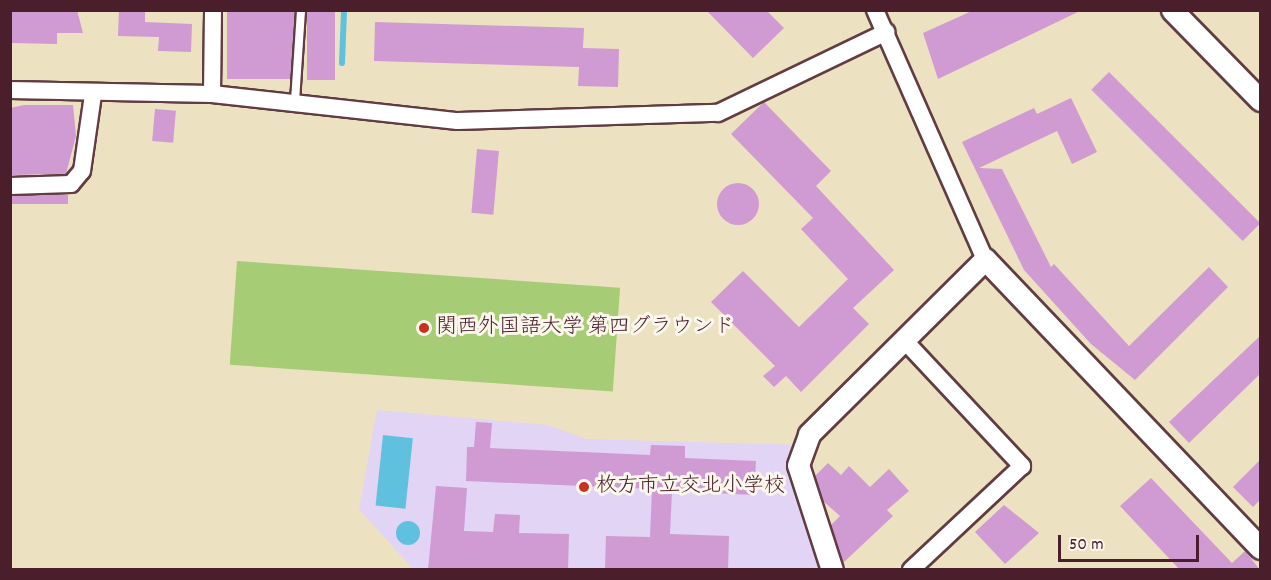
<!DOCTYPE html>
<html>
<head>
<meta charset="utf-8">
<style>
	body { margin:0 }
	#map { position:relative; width:1271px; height:580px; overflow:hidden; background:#ece2c1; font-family:Dekko,"Klee One",sans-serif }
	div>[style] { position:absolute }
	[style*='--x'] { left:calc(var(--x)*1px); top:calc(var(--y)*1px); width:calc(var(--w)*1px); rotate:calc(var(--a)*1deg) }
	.built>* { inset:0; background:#e1d4f4 }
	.green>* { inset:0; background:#a6cc76; transform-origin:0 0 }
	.water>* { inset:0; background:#60c1df; transform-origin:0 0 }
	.round { border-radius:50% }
	.stream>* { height:6px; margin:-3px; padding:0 3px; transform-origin:3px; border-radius:3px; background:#60c1df }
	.building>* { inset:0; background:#d09ad3; transform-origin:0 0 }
	.roads { filter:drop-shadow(2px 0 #623c42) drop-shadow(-2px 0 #623c42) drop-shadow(0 2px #623c42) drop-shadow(0 -2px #623c42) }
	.service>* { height:8px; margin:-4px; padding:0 4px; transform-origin:4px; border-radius:4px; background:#fff }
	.minor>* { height:16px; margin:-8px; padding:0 8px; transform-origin:8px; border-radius:8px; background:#fff }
	.tertiary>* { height:21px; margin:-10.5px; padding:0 10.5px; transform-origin:10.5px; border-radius:10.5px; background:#fff }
	.dots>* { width:16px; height:16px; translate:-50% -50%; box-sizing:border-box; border:3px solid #fbf7ec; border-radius:50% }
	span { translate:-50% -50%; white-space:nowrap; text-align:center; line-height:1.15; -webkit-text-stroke:6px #fbf7ec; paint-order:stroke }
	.poi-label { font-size:21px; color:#4a1f2b }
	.left { translate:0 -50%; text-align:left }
	.frame { position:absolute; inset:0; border:12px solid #4a1f2b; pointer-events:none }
	.scale { position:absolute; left:1058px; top:535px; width:141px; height:27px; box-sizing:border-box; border:3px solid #4a1f2b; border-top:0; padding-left:8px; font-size:18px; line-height:21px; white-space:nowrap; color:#4a1f2b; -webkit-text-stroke:4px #fbf7ec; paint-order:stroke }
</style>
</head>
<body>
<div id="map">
	<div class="built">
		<div style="clip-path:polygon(377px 410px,548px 425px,586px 439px,805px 445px,798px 465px,832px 569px,413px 569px,359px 509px)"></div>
	</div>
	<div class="green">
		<div style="left:237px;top:261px;width:384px;height:104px;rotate:4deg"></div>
	</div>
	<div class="water">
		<div style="left:383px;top:435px;width:30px;height:71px;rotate:6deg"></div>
		<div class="round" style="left:396px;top:521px;width:24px;height:24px"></div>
	</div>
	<div class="stream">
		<div style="--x:342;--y:63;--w:53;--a:-87.8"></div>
	</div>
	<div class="building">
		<div style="clip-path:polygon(10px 10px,77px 10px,83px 33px,57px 33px,57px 44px,10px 43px)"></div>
		<div style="clip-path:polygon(119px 10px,145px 10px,145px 22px,192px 24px,191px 52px,158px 51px,159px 37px,118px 36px)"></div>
		<div style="left:227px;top:10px;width:68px;height:69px"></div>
		<div style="left:307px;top:10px;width:28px;height:70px"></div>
		<div style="clip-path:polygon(706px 10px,766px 10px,784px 28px,753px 58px)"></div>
		<div style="clip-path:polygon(974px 10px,1082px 10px,938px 79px,923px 33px)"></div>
		<div style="clip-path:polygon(375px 22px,584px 28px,583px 48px,619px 49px,618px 87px,578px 86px,579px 67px,374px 61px)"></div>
		<div style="left:1109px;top:72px;width:214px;height:25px;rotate:45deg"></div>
		<div style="clip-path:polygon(1071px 98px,1097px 152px,1072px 164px,1057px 131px,979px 168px,1002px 169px,1051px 267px,1054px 264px,1129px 346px,1209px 267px,1228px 287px,1135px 380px,1091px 344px,1024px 270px,962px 142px,1034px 108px,1037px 114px)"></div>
		<div style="clip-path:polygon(764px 102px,831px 171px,816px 186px,894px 270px,853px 308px,869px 324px,801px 392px,786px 376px,774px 387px,763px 376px,775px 366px,711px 302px,743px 271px,799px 327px,848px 279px,801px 229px,813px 218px,731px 134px)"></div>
		<div style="clip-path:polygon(24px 105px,73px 105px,76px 136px,66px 174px,10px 175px,10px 108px)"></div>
		<div style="left:155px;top:109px;width:21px;height:32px;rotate:5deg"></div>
		<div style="left:477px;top:149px;width:22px;height:64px;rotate:5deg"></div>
		<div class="round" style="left:717px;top:183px;width:42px;height:42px"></div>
		<div style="left:68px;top:195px;width:9px;height:58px;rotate:90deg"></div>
		<div style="clip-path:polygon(1260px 336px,1260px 374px,1189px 443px,1169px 422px)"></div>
		<div style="clip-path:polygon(476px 422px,492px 423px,490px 448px,650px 455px,651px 445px,685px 446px,685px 458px,756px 461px,754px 495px,672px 491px,670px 534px,729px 536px,728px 570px,605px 570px,606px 536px,650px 537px,652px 489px,466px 481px,467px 447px,474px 447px)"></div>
		<div style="clip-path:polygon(1260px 460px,1260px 500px,1253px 507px,1233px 487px)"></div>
		<div style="clip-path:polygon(828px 463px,841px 475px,849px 466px,870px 487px,889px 469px,909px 491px,887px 510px,893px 516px,843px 563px,831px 525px,840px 516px,823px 501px,815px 476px)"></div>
		<div style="clip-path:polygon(1151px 478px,1232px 563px,1245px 551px,1260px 570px,1180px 570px,1120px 506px)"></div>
		<div style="clip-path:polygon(436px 486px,467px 488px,464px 531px,493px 532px,495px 514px,520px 515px,519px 533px,569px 534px,568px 570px,428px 570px)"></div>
		<div style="clip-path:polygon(1004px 505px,1039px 533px,1005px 564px,975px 532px)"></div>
	</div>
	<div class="roads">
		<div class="service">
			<div style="--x:295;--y:101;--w:91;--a:-86.2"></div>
		</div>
		<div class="minor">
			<div style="--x:875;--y:10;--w:272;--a:66.2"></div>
			<div style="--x:10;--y:90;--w:202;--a:1.1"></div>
			<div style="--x:212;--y:94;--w:247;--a:6.3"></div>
			<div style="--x:458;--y:121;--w:260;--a:-1.8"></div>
			<div style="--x:718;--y:113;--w:187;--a:-25.7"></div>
			<div style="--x:212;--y:94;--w:84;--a:-89.3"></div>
			<div style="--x:10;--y:186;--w:61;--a:-1.9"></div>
			<div style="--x:71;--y:184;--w:17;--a:-50"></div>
			<div style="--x:82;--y:171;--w:77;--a:-81.8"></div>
			<div style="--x:904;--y:340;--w:173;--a:46.9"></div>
			<div style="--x:1022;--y:466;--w:152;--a:136.9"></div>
		</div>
		<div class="tertiary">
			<div style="--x:1172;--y:10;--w:126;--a:45.6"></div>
			<div style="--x:832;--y:570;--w:110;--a:-107.9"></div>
			<div style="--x:798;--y:465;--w:33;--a:-70"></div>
			<div style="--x:809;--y:434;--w:248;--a:-44.8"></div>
			<div style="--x:985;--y:259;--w:399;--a:46.4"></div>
		</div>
	</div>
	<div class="dots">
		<div style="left:424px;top:328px;background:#c8321e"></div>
		<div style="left:584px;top:487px;background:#c8321e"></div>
	</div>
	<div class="poi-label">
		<span class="left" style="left:436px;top:328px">関西外国語大学 第四グラウンド</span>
		<span class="left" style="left:596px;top:487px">枚方市立交北小学校</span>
	</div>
	<div class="frame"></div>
	<div class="scale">50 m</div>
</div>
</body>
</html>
